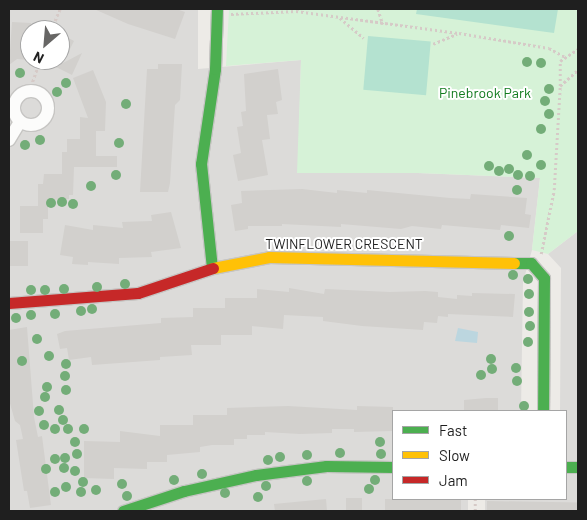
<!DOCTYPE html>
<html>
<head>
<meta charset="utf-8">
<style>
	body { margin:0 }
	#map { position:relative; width:587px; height:520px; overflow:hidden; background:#edebe7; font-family:Barlow,sans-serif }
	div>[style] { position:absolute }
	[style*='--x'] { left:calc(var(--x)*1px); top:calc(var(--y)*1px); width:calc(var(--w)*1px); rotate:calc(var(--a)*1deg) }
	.residential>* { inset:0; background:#dcdbd9 }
	.park>* { inset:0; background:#d6f2d7 }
	.pitch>* { inset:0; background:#b4e2d0; transform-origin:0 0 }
	.water>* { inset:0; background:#bcd6df }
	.building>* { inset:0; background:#d2d0cd; transform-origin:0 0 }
	.path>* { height:2.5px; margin-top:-1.25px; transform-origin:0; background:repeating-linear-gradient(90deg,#d6cac7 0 2.5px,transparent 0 5px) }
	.roads { filter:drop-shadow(1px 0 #c6c5c3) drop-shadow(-1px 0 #c6c5c3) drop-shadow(0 1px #c6c5c3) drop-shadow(0 -1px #c6c5c3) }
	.street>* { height:12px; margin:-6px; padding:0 6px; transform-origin:6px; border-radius:6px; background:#fcfcfb }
	.street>.ring { margin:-6px; padding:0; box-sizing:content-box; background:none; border:12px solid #fcfcfb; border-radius:50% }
	.fast>* { height:11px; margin:-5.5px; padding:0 5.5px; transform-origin:5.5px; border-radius:5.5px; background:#4caf50 }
	.slow>* { height:11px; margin:-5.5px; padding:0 5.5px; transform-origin:5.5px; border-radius:5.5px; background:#ffc107 }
	.jam>* { height:11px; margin:-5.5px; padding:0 5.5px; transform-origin:5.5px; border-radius:5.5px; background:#c62828 }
	.trees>* { width:10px; height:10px; margin:-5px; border-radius:50%; background:#73ad78 }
	span { translate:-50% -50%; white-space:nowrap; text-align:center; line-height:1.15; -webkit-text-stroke:4px #fff; paint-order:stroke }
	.park-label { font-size:14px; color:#107a1d }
	.street-label { font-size:14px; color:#1f1f1f }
	.frame { position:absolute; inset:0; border:10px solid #1f1f1f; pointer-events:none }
	.legend { position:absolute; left:392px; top:410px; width:175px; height:90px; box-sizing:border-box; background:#fff; border:1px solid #a5a5a5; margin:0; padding:6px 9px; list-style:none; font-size:15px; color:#1f1f1f }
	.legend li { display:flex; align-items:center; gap:10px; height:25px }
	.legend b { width:25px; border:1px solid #a5a5a5 }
	.north { position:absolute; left:20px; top:20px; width:50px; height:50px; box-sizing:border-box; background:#fff; border:1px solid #a5a5a5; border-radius:50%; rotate:207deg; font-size:14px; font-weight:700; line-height:20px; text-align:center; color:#1f1f1f }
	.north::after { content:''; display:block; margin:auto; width:18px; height:22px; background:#676665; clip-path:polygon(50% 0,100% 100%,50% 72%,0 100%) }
</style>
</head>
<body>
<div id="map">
	<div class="residential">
		<div style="clip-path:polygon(evenodd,9px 9px,198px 9px,198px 69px,301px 60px,298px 173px,418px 173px,540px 178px,532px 250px,523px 282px,521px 411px,393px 411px,393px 499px,468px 499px,468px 511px,9px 511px,9px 9px,30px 30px,60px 30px,60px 60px,30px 60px,30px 30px)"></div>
		<div style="clip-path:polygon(578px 231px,578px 511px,485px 511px,485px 499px,566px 499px,566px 411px,560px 411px,561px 268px,548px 254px)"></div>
	</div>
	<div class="park">
		<div style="clip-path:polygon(229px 9px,578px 9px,578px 231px,548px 254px,532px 250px,540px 178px,418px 173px,297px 173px,301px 60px,226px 66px)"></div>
	</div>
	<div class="pitch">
		<div style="clip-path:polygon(417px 9px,558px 9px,554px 33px,416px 14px)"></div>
		<div style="left:368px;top:36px;width:63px;height:54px;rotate:5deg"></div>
	</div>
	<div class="water">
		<div style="clip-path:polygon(458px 328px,478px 332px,477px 343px,455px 341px)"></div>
	</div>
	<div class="building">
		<div style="clip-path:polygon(94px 9px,176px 9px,185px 12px,175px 39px,128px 24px)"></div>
		<div style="clip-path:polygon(12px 22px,31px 23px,30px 60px,17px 59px,9px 65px)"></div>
		<div style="clip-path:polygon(65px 36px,74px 41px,63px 63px,82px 53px,72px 75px,56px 67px,60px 65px,60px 47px)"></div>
		<div style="clip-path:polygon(158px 64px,182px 64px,180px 100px,175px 105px,170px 183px,168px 192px,140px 192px,147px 69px,158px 69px)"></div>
		<div style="clip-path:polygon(278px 69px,282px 100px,276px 102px,278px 114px,267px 115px,270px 139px,262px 140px,268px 175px,238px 181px,233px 155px,241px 153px,237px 127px,243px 126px,241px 112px,246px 111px,244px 74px)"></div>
		<div style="clip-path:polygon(93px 70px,106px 102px,105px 131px,96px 131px,96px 156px,117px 156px,117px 167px,74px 167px,73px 195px,69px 195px,69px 199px,48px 200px,48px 219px,43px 219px,43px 233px,20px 233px,20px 206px,38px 206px,38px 184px,43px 184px,44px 174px,62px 174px,62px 152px,67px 152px,67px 139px,80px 139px,80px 117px,88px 118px,73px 78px)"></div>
		<div style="clip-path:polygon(302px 189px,337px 193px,337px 190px,367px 193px,367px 190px,450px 198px,470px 199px,471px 194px,527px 198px,525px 214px,531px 215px,529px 228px,501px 225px,500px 230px,442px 225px,441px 229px,412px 226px,401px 229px,341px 224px,341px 227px,282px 224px,282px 226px,248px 226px,248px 229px,235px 231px,231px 205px,242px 203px,241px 191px)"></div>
		<div style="clip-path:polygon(171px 212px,181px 248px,151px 252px,152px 257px,119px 258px,119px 264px,88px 262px,88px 265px,72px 264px,73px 257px,60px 255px,65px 225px,93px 230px,93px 225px,123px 228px,122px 222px,152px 221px,151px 215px)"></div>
		<div style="left:9px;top:241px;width:19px;height:25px"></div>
		<div style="clip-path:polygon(289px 288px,324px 294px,325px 289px,390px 292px,425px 291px,438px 292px,438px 297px,457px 299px,457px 295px,472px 296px,472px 293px,515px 294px,513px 317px,448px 314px,448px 317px,438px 316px,437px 323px,424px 322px,423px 330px,362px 326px,323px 321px,323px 317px,284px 315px,283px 329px,252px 326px,252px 335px,221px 335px,221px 345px,191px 345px,192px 355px,160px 357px,160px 360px,92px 365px,91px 357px,69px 360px,67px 348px,60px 349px,57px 334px,65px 331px,161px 323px,161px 318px,193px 317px,193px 308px,225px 308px,225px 298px,257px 298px,257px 289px,289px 292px)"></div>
		<div style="clip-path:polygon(27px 327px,34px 417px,38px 437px,42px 436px,51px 505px,30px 508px,27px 491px,24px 491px,16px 440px,23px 439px,20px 425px,15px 421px,9px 400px,9px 330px)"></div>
		<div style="clip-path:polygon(486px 398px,498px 398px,498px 411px,464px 411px,464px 400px)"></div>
		<div style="clip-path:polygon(288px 406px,357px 410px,357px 406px,393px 407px,393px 431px,354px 432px,354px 429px,332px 429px,332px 433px,300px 434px,265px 432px,265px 435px,247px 435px,247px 439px,234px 439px,234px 445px,212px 445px,200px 447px,200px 452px,167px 455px,167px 462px,147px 462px,147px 469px,114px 468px,114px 479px,84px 478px,84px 441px,120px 442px,120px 431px,160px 436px,160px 425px,193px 425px,193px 415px,227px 415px,227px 408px)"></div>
		<div style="left:362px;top:498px;width:13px;height:16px;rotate:90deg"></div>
		<div style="clip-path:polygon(326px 499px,327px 511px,275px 511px,274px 504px)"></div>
		<div style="left:385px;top:499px;width:76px;height:12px"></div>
		<div style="left:487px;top:501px;width:91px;height:10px;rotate:1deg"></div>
	</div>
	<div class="path">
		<div style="--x:378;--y:9;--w:16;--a:72"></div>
		<div style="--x:231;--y:14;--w:65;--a:-2.6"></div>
		<div style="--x:296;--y:11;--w:164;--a:7.7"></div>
		<div style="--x:459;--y:33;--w:91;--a:9.5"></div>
		<div style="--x:549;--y:48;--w:18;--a:29"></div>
		<div style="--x:340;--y:18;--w:31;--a:40"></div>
		<div style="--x:51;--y:30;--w:23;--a:-67"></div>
		<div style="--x:433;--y:44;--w:26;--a:-23"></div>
		<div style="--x:560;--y:86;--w:25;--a:-90"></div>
		<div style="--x:560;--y:61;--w:22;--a:-34"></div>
		<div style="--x:29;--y:91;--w:33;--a:-70"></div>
		<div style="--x:541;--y:254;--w:65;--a:-78.5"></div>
		<div style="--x:554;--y:190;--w:104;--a:-86.7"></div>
		<div style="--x:560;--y:86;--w:24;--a:-42"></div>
		<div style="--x:475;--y:511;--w:12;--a:-90"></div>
	</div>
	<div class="roads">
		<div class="street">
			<div class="ring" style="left:14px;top:91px;width:22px;height:22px"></div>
			<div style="--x:9;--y:140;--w:21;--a:-59"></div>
		</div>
		<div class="fast">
			<div style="--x:514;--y:263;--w:17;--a:0"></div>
			<div style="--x:531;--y:263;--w:20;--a:49"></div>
			<div style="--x:544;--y:278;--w:133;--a:90.4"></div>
			<div style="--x:212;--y:268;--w:105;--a:-96"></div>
			<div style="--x:201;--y:164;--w:96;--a:-81.6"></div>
			<div style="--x:215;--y:69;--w:60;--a:-88.1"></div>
			<div style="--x:566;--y:467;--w:12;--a:0"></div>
			<div style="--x:123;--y:511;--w:64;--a:-18.2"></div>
			<div style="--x:184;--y:491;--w:74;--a:-12.5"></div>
			<div style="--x:256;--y:475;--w:71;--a:-7.3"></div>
			<div style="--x:326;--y:466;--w:67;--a:0.9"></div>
		</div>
		<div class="slow">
			<div style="--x:213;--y:268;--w:57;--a:-11.1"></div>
			<div style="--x:269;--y:257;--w:245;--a:1.4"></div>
		</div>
		<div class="jam">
			<div style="--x:9;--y:303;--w:129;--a:-4.4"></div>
			<div style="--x:138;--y:293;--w:79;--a:-18.4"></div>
		</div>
	</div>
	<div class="trees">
		<div style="left:527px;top:62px"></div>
		<div style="left:541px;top:63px"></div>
		<div style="left:20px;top:73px"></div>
		<div style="left:66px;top:83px"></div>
		<div style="left:549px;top:89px"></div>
		<div style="left:57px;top:92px"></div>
		<div style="left:545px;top:101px"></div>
		<div style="left:126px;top:104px"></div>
		<div style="left:549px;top:114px"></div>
		<div style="left:541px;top:129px"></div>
		<div style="left:40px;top:140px"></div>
		<div style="left:119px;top:143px"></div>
		<div style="left:25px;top:145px"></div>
		<div style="left:527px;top:155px"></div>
		<div style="left:541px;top:165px"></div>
		<div style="left:489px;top:166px"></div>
		<div style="left:509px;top:169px"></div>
		<div style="left:499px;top:171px"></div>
		<div style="left:116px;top:175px"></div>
		<div style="left:518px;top:175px"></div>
		<div style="left:530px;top:176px"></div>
		<div style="left:91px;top:186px"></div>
		<div style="left:517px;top:190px"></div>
		<div style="left:62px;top:202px"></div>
		<div style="left:51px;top:203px"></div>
		<div style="left:73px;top:204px"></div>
		<div style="left:509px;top:236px"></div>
		<div style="left:513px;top:275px"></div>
		<div style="left:528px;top:279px"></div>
		<div style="left:125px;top:284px"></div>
		<div style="left:97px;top:287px"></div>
		<div style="left:64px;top:289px"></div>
		<div style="left:31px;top:290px"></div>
		<div style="left:45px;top:290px"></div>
		<div style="left:529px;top:294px"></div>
		<div style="left:92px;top:309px"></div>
		<div style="left:81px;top:311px"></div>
		<div style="left:529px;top:312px"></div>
		<div style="left:55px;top:314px"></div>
		<div style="left:31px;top:315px"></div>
		<div style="left:16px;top:318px"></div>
		<div style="left:530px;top:326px"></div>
		<div style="left:37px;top:339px"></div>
		<div style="left:528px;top:342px"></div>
		<div style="left:49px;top:356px"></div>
		<div style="left:491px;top:359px"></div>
		<div style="left:22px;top:361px"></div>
		<div style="left:66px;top:364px"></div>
		<div style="left:516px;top:368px"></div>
		<div style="left:492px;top:369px"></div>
		<div style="left:481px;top:375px"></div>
		<div style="left:65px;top:376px"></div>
		<div style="left:517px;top:381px"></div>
		<div style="left:47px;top:387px"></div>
		<div style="left:66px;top:390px"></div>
		<div style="left:45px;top:397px"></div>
		<div style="left:524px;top:406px"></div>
		<div style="left:59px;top:410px"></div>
		<div style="left:39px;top:411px"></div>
		<div style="left:63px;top:420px"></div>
		<div style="left:44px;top:425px"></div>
		<div style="left:55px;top:429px"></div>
		<div style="left:68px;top:429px"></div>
		<div style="left:84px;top:429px"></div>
		<div style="left:75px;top:442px"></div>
		<div style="left:380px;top:442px"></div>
		<div style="left:340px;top:453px"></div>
		<div style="left:77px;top:454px"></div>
		<div style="left:381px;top:454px"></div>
		<div style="left:307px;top:455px"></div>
		<div style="left:280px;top:457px"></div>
		<div style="left:65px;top:458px"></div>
		<div style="left:55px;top:459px"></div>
		<div style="left:268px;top:460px"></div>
		<div style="left:64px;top:468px"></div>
		<div style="left:46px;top:469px"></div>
		<div style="left:75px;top:471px"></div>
		<div style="left:202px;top:474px"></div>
		<div style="left:174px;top:480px"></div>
		<div style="left:375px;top:480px"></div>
		<div style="left:307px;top:481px"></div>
		<div style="left:83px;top:482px"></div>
		<div style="left:122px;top:484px"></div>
		<div style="left:266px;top:486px"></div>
		<div style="left:66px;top:487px"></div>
		<div style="left:369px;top:489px"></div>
		<div style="left:96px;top:490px"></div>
		<div style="left:55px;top:492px"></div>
		<div style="left:81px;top:492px"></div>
		<div style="left:225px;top:493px"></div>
		<div style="left:127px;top:496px"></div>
		<div style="left:258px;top:497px"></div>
	</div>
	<div class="park-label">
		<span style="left:485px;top:93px">Pinebrook Park</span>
	</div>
	<div class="street-label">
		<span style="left:344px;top:244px">TWINFLOWER CRESCENT</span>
	</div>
	<div class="frame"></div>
	<ul class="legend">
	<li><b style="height:6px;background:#4caf50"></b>Fast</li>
	<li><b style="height:6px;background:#ffc107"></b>Slow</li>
	<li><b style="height:6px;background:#c62828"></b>Jam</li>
	</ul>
	<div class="north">N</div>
</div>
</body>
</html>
